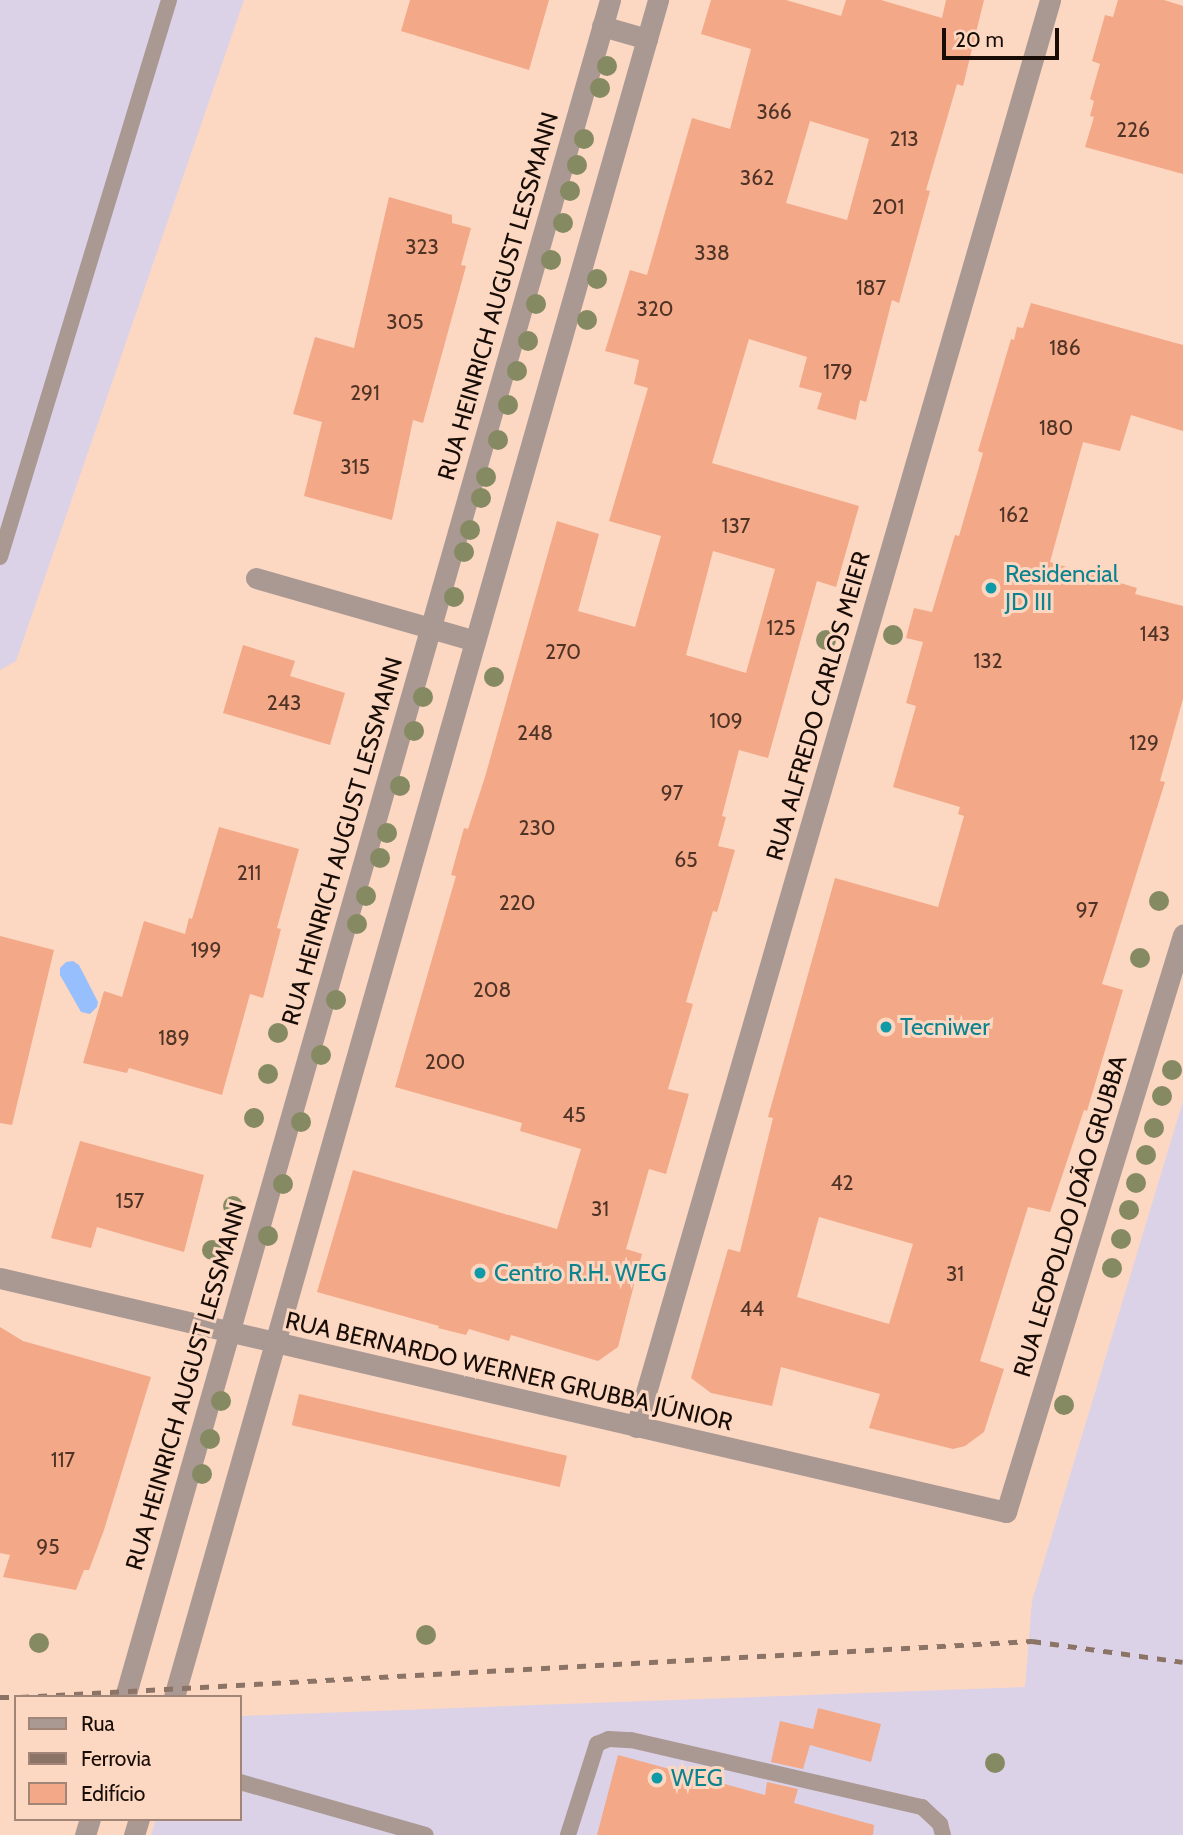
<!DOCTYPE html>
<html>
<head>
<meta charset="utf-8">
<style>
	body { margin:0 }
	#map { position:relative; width:1183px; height:1835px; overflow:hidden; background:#fcd8c2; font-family:Cabin,sans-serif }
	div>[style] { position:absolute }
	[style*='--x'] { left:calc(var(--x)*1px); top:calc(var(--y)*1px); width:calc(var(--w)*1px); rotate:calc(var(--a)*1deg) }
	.industrial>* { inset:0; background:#dbd2e7 }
	.water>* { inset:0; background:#97befd }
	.building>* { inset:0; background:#f3a888; transform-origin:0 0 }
	.lane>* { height:16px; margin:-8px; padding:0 8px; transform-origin:8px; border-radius:8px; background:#aa9893 }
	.street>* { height:21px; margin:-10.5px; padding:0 10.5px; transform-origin:10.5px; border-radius:10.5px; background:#aa9893 }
	.rail>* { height:5px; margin-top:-2.5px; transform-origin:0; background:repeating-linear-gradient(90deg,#8b7365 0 9px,transparent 0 18px) }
	.trees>* { width:20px; height:20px; margin:-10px; border-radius:50%; background:#858a62 }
	.dots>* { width:19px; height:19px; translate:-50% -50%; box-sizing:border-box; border:4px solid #fcd8c2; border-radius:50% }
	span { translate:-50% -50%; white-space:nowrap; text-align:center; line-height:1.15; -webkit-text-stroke:6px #fcd8c2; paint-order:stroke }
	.number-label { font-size:21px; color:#4f3326 }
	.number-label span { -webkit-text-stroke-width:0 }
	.street-label { font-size:24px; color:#180c06 }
	.culture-label { font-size:24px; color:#0d838f }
	.left { translate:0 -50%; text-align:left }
	.legend { position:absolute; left:14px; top:1695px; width:228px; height:126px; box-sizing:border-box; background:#fcd8c2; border:2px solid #a18677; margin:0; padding:9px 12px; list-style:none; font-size:21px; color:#180c06 }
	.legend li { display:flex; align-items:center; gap:14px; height:35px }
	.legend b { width:35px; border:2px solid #a18677 }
	.scale { position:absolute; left:942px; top:28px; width:117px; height:32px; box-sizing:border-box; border:4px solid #180c06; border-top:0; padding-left:9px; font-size:21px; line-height:24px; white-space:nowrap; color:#180c06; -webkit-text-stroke:5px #fcd8c2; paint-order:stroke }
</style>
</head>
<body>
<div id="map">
	<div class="industrial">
		<div style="clip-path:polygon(0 0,244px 0,16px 661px,0 670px)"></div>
		<div style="clip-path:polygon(1183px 1101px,1183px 1835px,151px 1835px,156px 1819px,240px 1819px,240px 1716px,1025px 1687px,1032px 1601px)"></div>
	</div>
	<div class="water">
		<div style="clip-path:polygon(73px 961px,79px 965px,98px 1002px,97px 1007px,90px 1014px,81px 1012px,60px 975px,60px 968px,66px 962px)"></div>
	</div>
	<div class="building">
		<div style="clip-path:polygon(410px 0,549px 0,529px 70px,401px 31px)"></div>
		<div style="clip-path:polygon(evenodd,711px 0,786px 0,841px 16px,846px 0,881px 0,942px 18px,946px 0,984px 0,963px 86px,957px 84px,926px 190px,930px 191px,899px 303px,892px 300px,866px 402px,860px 400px,856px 420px,817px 409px,822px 393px,799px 387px,807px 357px,749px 339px,712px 463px,859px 506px,836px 587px,817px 581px,768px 758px,739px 750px,722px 816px,726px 817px,718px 846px,735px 850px,717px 912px,713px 911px,686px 1002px,693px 1004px,668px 1089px,689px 1094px,666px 1174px,649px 1169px,626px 1249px,642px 1254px,618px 1347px,598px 1361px,511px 1335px,509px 1341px,469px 1329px,466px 1335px,438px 1328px,439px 1326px,317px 1292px,353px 1170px,557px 1229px,581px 1149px,520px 1131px,522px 1123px,395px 1087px,456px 876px,451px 875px,464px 828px,468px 829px,485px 777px,557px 521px,599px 534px,578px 611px,635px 627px,661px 536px,609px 521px,648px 388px,634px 384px,639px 360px,605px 351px,630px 270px,647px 275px,692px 118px,730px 129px,751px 49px,701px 34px,711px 0,810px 121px,869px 139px,847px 220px,786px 203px,810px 121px,711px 0,713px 551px,775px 569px,746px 673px,686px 655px,713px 551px)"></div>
		<div style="clip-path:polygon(1118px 0,1164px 0,1183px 6px,1183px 174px,1085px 147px,1094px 117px,1090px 116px,1094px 101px,1090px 99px,1100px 64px,1092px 61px,1105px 15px,1113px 17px)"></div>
		<div style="clip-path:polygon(389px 197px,452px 215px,452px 223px,471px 228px,461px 265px,466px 266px,423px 423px,413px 420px,392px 520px,304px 496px,322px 422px,293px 414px,315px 337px,354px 348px)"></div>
		<div style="clip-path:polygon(evenodd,1031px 303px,1183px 345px,1183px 431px,1131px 415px,1120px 451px,1083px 442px,1050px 562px,1137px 588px,1135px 594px,1183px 606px,1183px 699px,1160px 781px,1165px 782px,1102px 984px,1123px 990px,1087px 1111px,1084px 1110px,1050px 1212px,1028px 1207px,980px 1361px,1004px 1369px,984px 1432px,965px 1446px,953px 1449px,869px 1428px,880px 1394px,781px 1367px,772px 1406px,711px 1393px,691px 1378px,728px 1249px,740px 1252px,773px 1118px,768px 1117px,835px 878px,938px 907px,964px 816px,958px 814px,960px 807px,893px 787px,916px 706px,906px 703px,923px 642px,906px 638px,914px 608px,932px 612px,955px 535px,959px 536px,983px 453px,978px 451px,1011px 339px,1014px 340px,1017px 327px,1023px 328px,1031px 303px,819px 1217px,913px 1244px,889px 1324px,797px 1297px,819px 1217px)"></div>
		<div style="clip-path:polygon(243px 645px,295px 661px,290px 676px,345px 693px,330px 745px,223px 713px)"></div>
		<div style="clip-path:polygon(219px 827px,299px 849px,277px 928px,281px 929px,263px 998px,250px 994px,222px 1095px,129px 1068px,127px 1073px,83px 1063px,104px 991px,122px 997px,144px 921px,185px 934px,189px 918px,192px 919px)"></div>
		<div style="clip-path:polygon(0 936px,54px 950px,12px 1125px,0 1123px)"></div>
		<div style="clip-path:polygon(80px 1141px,204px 1175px,184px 1252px,97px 1227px,91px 1248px,51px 1238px)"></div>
		<div style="clip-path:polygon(0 1327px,23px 1341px,151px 1377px,104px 1530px,89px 1570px,84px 1570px,76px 1590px,3px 1577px,10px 1555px,0 1553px)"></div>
		<div style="left:299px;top:1394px;width:275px;height:32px;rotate:13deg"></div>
		<div style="clip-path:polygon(818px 1708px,881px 1724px,871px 1762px,810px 1745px,803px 1769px,771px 1762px,780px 1721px,813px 1729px)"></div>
		<div style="clip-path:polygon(618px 1755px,765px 1795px,767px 1782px,798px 1789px,794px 1803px,874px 1825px,873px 1835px,597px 1835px)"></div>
	</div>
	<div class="lane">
		<div style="--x:0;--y:557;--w:582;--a:-73.12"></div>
		<div style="--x:240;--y:1782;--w:193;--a:15.9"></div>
		<div style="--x:568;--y:1835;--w:96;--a:-72.3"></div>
		<div style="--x:597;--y:1744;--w:13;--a:-23"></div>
		<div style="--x:609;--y:1739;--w:22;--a:3"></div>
		<div style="--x:631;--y:1740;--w:299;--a:13"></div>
		<div style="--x:922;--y:1807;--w:25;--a:43"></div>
		<div style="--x:940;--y:1824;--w:11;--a:75"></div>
	</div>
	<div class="street">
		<div style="--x:602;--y:26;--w:47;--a:16.1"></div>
		<div style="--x:256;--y:578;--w:228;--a:16"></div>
		<div style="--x:0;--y:1278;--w:1033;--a:13.09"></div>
		<div style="--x:1006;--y:1512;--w:604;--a:-72.95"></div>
		<div style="--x:636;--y:1427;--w:1486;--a:-73.82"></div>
		<div style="--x:125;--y:1697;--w:1765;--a:-74.05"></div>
		<div style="--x:174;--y:1697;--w:1765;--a:-74.08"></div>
		<div style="--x:85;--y:1835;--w:17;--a:-73"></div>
		<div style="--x:134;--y:1835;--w:17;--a:-73"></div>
	</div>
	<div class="rail">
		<div style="--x:0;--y:1697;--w:16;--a:0"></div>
		<div style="--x:20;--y:1697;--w:1014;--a:-3.17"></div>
		<div style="--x:1032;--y:1641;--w:152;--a:7.9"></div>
	</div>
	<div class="trees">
		<div style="left:607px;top:66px"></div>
		<div style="left:600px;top:88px"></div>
		<div style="left:584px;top:139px"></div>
		<div style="left:577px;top:165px"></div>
		<div style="left:570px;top:191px"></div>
		<div style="left:563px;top:223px"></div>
		<div style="left:551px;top:260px"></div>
		<div style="left:597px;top:279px"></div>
		<div style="left:536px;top:304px"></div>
		<div style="left:587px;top:320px"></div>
		<div style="left:528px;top:341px"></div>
		<div style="left:517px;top:371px"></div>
		<div style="left:508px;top:405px"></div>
		<div style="left:498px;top:440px"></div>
		<div style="left:486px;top:477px"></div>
		<div style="left:481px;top:498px"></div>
		<div style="left:470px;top:530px"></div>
		<div style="left:464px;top:552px"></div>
		<div style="left:454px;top:597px"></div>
		<div style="left:893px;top:635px"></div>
		<div style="left:826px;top:640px"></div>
		<div style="left:494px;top:677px"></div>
		<div style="left:423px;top:697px"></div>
		<div style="left:414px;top:731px"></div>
		<div style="left:400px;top:786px"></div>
		<div style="left:387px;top:833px"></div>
		<div style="left:380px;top:858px"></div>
		<div style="left:366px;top:896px"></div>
		<div style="left:1159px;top:901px"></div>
		<div style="left:357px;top:924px"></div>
		<div style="left:1140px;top:958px"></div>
		<div style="left:336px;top:1000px"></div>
		<div style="left:278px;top:1033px"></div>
		<div style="left:321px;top:1055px"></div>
		<div style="left:1172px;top:1070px"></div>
		<div style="left:268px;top:1074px"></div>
		<div style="left:1162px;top:1096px"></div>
		<div style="left:254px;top:1118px"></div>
		<div style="left:301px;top:1122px"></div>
		<div style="left:1154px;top:1128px"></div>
		<div style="left:1146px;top:1155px"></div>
		<div style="left:1136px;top:1183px"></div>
		<div style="left:283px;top:1184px"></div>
		<div style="left:233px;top:1206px"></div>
		<div style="left:1129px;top:1210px"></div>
		<div style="left:268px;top:1236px"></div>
		<div style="left:1121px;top:1239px"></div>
		<div style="left:212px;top:1250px"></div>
		<div style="left:1112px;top:1268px"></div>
		<div style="left:221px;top:1401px"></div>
		<div style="left:1064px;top:1405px"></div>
		<div style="left:210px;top:1439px"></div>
		<div style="left:202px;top:1474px"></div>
		<div style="left:426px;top:1635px"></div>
		<div style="left:39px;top:1643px"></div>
		<div style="left:995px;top:1763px"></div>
	</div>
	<div class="dots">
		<div style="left:991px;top:588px;background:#0f9aa8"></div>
		<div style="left:886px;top:1027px;background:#0f9aa8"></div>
		<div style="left:480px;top:1273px;background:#0f9aa8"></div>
		<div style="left:657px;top:1778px;background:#0f9aa8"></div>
	</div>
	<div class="number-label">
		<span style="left:774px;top:112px">366</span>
		<span style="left:1133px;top:130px">226</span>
		<span style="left:904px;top:139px">213</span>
		<span style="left:757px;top:178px">362</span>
		<span style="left:888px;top:207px">201</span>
		<span style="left:422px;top:247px">323</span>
		<span style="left:712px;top:253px">338</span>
		<span style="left:871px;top:288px">187</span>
		<span style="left:655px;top:309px">320</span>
		<span style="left:405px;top:322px">305</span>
		<span style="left:1065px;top:348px">186</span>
		<span style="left:838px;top:372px">179</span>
		<span style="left:365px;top:393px">291</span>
		<span style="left:1056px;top:428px">180</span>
		<span style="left:355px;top:467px">315</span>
		<span style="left:1014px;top:515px">162</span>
		<span style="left:736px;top:526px">137</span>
		<span style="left:781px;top:628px">125</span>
		<span style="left:1155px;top:634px">143</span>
		<span style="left:563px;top:652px">270</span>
		<span style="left:988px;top:661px">132</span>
		<span style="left:284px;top:703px">243</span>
		<span style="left:726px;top:721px">109</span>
		<span style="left:535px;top:733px">248</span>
		<span style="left:1144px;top:743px">129</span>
		<span style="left:672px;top:793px">97</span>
		<span style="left:537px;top:828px">230</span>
		<span style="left:686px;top:860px">65</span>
		<span style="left:249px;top:873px">211</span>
		<span style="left:517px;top:903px">220</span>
		<span style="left:1087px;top:910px">97</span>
		<span style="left:206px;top:950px">199</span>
		<span style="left:492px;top:990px">208</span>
		<span style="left:174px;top:1038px">189</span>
		<span style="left:445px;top:1062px">200</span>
		<span style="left:574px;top:1115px">45</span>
		<span style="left:842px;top:1183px">42</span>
		<span style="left:130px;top:1201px">157</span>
		<span style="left:600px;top:1209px">31</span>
		<span style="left:955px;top:1274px">31</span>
		<span style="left:752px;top:1309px">44</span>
		<span style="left:63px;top:1460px">117</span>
		<span style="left:48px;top:1547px">95</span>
	</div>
	<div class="street-label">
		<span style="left:498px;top:296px;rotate:-74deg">RUA HEINRICH AUGUST LESSMANN</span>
		<span style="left:818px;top:706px;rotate:-74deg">RUA ALFREDO CARLOS MEIER</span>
		<span style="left:342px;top:841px;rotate:-74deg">RUA HEINRICH AUGUST LESSMANN</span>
		<span style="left:1070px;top:1216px;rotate:-73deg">RUA LEOPOLDO JOÃO GRUBBA</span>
		<span style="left:509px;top:1371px;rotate:13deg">RUA BERNARDO WERNER GRUBBA JÚNIOR</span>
		<span style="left:186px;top:1386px;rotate:-74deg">RUA HEINRICH AUGUST LESSMANN</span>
	</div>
	<div class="culture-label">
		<span class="left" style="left:1005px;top:588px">Residencial<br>JD III</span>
		<span class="left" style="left:900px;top:1027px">Tecniwer</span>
		<span class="left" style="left:494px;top:1273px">Centro R.H. WEG</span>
		<span class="left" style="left:671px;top:1778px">WEG</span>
	</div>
	<ul class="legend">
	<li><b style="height:9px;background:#aa9893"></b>Rua</li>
	<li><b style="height:9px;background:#8b7365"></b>Ferrovia</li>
	<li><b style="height:19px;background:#f3a888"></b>Edifício</li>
	</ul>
	<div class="scale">20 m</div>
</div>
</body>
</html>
